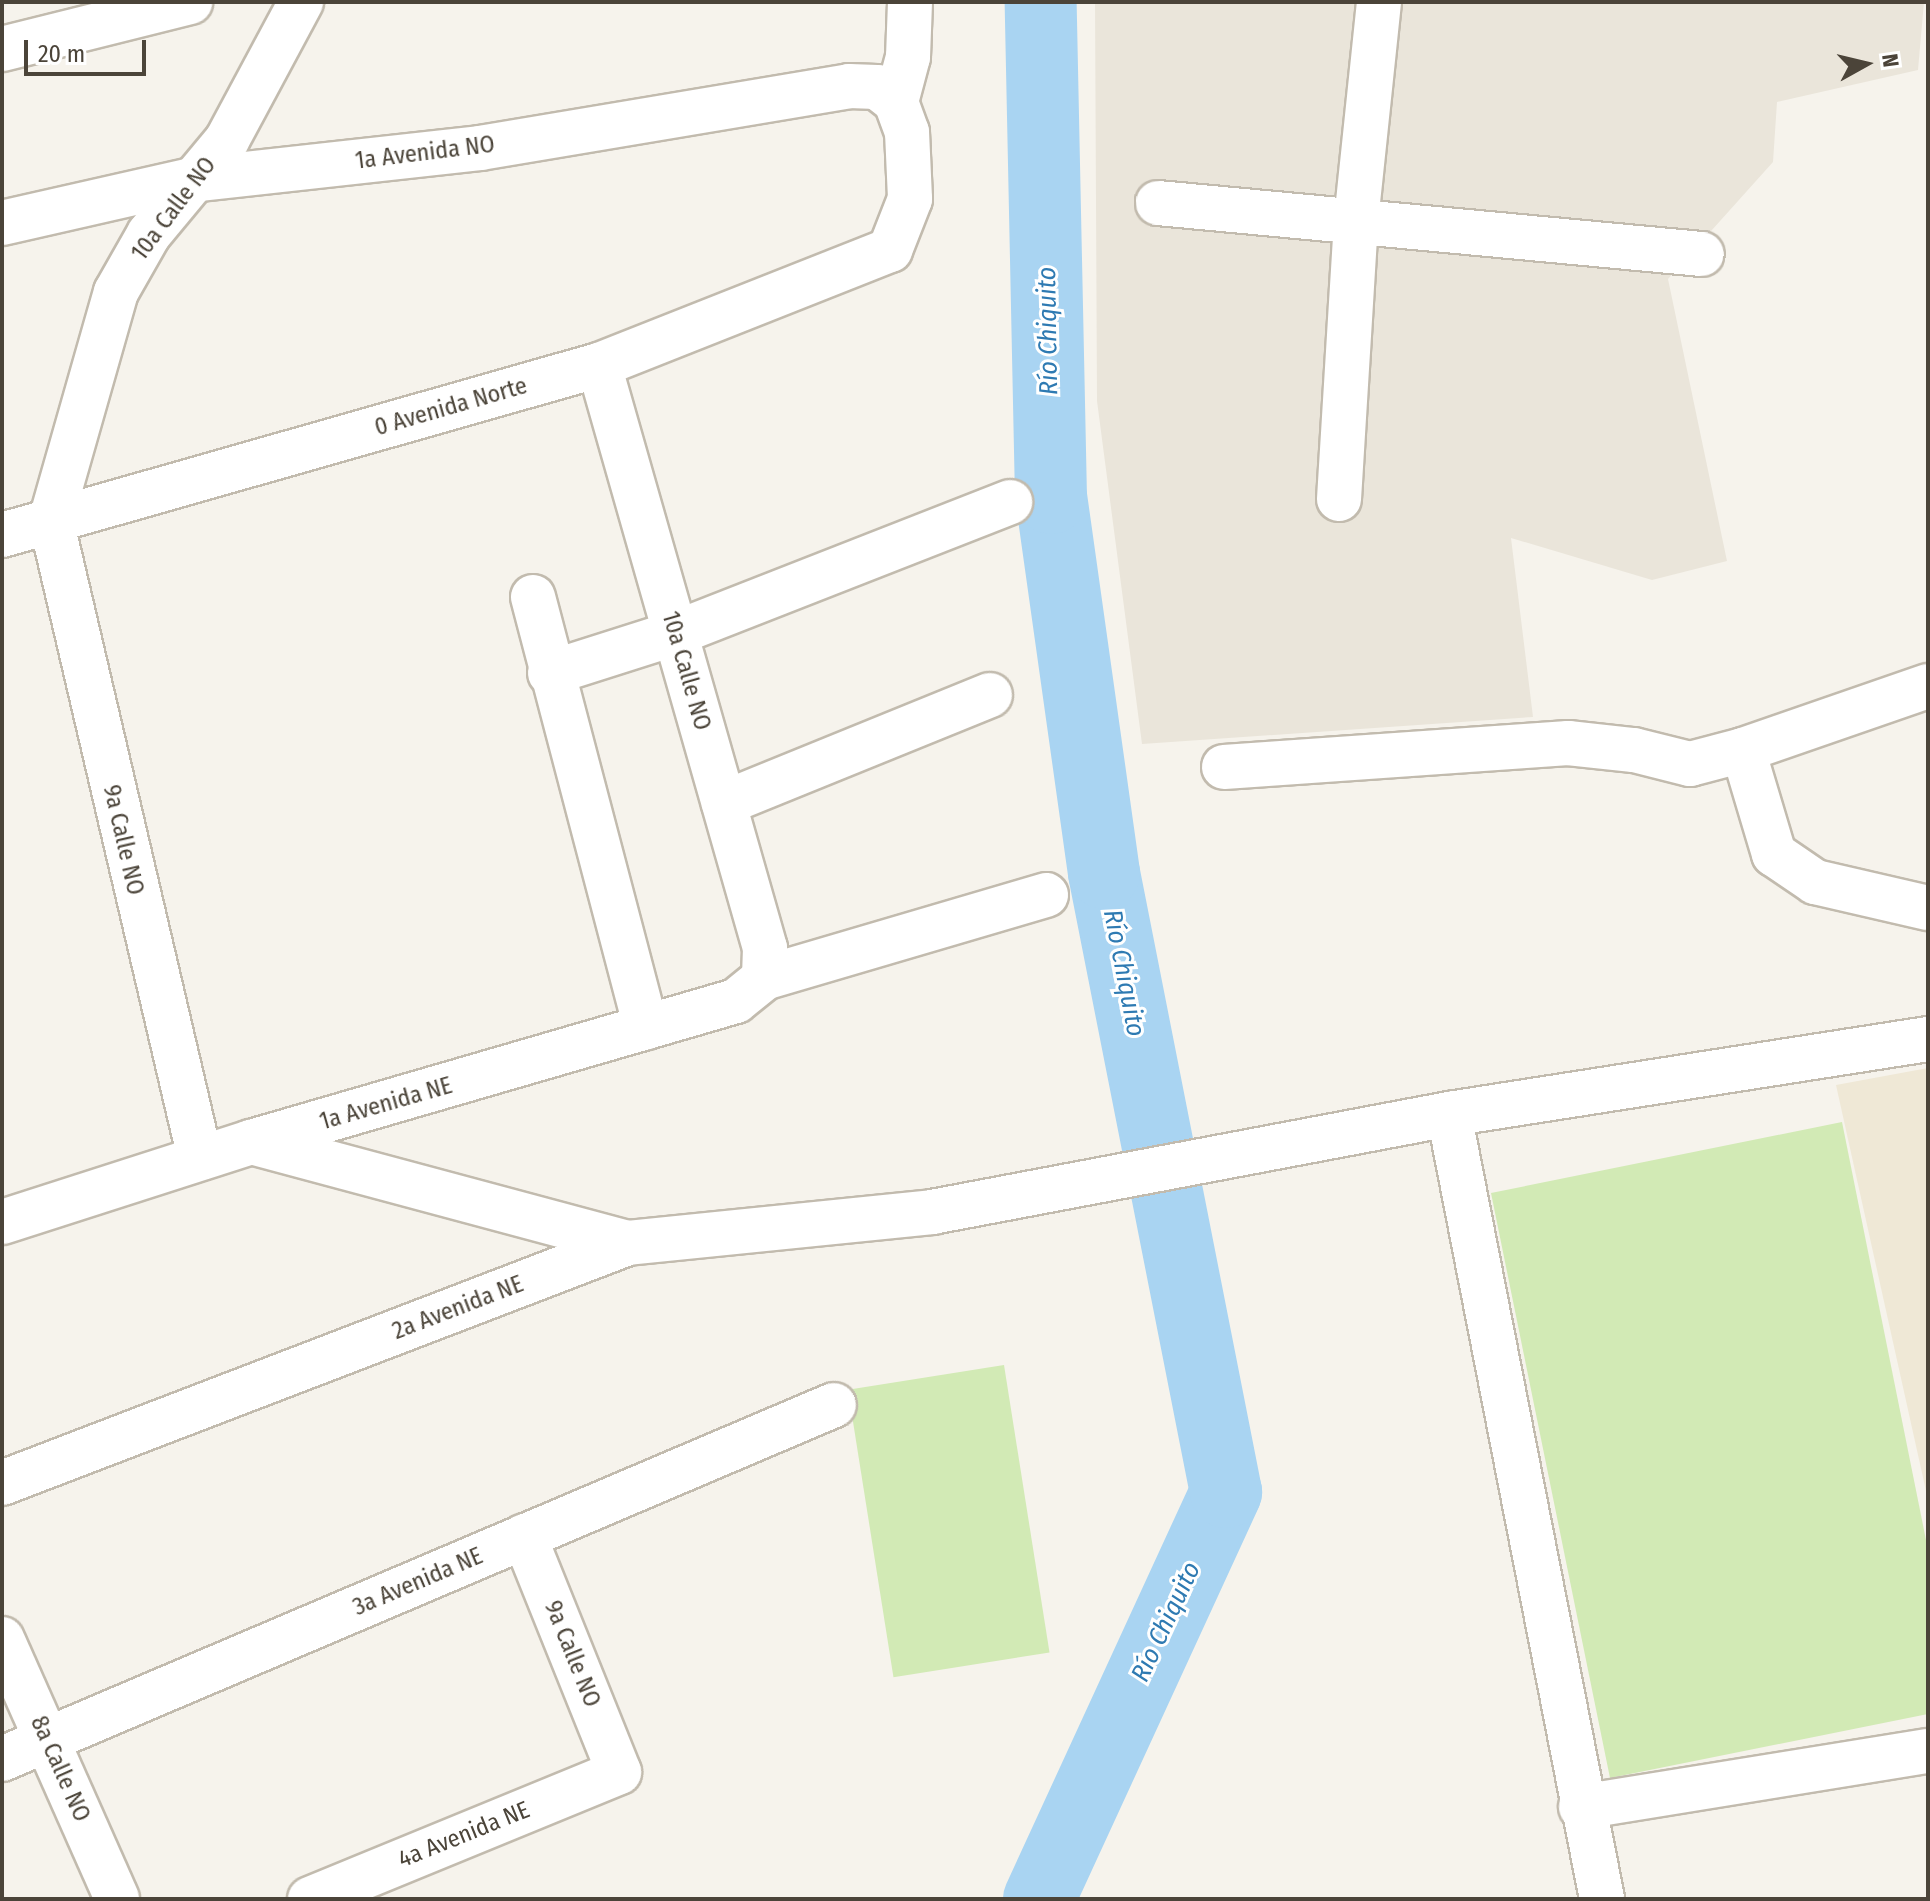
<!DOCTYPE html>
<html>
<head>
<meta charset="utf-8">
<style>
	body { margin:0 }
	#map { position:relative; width:1930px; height:1901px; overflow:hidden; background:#f6f3ec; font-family:"Fira Sans Condensed",sans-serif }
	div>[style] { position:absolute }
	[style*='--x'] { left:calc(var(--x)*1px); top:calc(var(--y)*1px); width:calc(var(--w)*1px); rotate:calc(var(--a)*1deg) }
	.residential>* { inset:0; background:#eae5da }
	.education>* { inset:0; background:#efe8d6 }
	.green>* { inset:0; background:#d2eab5; transform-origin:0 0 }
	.river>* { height:72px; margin:-36px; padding:0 36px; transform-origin:36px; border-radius:36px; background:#a9d4f2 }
	.roads { filter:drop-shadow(2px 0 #c2bbae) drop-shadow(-2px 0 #c2bbae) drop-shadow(0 2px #c2bbae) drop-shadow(0 -2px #c2bbae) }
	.minor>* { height:44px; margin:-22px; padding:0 22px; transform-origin:22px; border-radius:22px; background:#fff }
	span { translate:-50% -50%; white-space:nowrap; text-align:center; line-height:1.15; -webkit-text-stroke:6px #fff; paint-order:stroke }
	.street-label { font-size:24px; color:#4b4439 }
	.water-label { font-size:26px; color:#2e7ab2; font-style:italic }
	.frame { position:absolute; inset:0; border:4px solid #4b4439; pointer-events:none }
	.north { position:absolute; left:1826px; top:24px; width:80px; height:80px; -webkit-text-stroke:6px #fff; paint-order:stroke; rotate:82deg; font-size:22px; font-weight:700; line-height:32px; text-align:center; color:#4b4439 }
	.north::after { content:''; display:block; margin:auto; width:28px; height:36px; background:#4b4439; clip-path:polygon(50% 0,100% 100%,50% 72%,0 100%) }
	.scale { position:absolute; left:24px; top:40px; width:122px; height:36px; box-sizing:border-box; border:4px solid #4b4439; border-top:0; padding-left:10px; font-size:24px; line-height:28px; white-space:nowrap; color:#4b4439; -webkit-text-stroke:6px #fff; paint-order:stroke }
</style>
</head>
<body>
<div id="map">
	<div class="residential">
		<div style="clip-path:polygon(1095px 2px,1924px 2px,1918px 70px,1777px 102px,1773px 162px,1668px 279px,1727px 561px,1652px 580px,1511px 538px,1533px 717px,1142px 744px,1097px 401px)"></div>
	</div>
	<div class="education">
		<div style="clip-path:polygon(1928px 1068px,1928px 1500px,1836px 1085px)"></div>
	</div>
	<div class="green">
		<div style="clip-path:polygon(1842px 1122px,1928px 1550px,1928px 1714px,1610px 1778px,1491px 1193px)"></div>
		<div style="left:1004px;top:1365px;width:291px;height:158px;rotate:81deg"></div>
	</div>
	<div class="river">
		<div style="--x:1039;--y:1899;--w:448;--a:-65.3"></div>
		<div style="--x:1226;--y:1492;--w:631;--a:-101.15"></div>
		<div style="--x:1104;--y:873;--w:379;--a:-98"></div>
		<div style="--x:1051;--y:498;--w:496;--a:-91.2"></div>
	</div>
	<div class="roads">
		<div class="minor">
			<div style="--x:2;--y:49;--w:194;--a:-14"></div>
			<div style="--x:896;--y:102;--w:47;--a:-75.1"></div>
			<div style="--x:908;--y:57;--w:55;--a:-87.9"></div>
			<div style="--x:1158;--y:203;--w:546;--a:5.36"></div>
			<div style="--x:2;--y:223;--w:194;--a:-12.8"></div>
			<div style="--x:191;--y:180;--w:291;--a:-6.3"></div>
			<div style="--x:480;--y:148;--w:374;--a:-9.5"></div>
			<div style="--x:849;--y:86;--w:28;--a:2"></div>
			<div style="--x:877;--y:87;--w:24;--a:38"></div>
			<div style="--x:896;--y:102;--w:32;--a:70"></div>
			<div style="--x:907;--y:132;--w:67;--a:87.4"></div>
			<div style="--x:910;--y:199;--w:55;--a:111.4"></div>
			<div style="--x:890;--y:250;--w:313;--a:158.4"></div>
			<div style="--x:599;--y:365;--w:621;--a:164.11"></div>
			<div style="--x:599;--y:365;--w:606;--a:74.11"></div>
			<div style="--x:765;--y:948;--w:30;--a:92"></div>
			<div style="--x:1339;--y:499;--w:279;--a:-86.5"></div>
			<div style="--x:1356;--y:221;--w:220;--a:-84"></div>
			<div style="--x:533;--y:597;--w:445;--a:75.3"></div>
			<div style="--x:550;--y:673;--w:132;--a:-17.6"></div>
			<div style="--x:676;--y:633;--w:359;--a:-21.4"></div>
			<div style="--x:1928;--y:686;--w:196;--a:160.9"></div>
			<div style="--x:1743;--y:750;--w:109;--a:73.4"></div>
			<div style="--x:1774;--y:854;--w:50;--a:34.3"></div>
			<div style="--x:1815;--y:882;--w:116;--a:13"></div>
			<div style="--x:1224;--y:767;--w:345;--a:-4"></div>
			<div style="--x:1568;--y:743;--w:66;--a:6.1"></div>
			<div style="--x:1634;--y:750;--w:58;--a:14"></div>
			<div style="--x:1690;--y:764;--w:55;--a:-14.8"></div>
			<div style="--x:724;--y:803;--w:287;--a:-22.1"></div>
			<div style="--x:1449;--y:1114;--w:800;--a:78.97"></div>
			<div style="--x:251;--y:1142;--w:390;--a:15"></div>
			<div style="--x:200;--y:1158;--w:655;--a:-103.15"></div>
			<div style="--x:51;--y:520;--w:237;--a:-74.1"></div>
			<div style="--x:116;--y:292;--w:67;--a:-60.4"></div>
			<div style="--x:149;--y:234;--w:122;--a:-50.3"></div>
			<div style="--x:227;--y:140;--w:157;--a:-61.8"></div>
			<div style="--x:2;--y:1222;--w:262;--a:-17.8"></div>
			<div style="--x:251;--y:1142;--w:505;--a:-16.21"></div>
			<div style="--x:736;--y:1001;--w:36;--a:-39"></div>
			<div style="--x:764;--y:978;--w:294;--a:-16.4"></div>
			<div style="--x:2;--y:1483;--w:670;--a:-20.98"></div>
			<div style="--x:628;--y:1243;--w:306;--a:-5.8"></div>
			<div style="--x:932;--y:1212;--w:526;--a:-10.73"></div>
			<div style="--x:1449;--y:1114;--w:485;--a:-8.9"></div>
			<div style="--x:2;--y:1639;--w:284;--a:66.1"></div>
			<div style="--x:2;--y:1759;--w:904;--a:-23.05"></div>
			<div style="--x:1581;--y:1807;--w:351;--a:-9.2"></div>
			<div style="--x:310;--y:1899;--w:334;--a:-22.3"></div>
			<div style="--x:619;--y:1772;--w:254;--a:-111.9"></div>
		</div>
	</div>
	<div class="street-label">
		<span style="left:425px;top:153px;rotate:-7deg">1a Avenida NO</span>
		<span style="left:174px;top:209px;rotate:-53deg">10a Calle NO</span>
		<span style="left:451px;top:407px;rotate:-16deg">0 Avenida Norte</span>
		<span style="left:686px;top:671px;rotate:74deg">10a Calle NO</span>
		<span style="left:123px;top:840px;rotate:77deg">9a Calle NO</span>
		<span style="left:386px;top:1104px;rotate:-16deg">1a Avenida NE</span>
		<span style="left:458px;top:1308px;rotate:-21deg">2a Avenida NE</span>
		<span style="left:418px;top:1582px;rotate:-23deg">3a Avenida NE</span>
		<span style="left:572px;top:1654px;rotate:68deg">9a Calle NO</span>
		<span style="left:60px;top:1769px;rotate:66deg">8a Calle NO</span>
		<span style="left:464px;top:1835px;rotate:-22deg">4a Avenida NE</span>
	</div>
	<div class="water-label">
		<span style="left:1048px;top:331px;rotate:-91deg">Río Chiquito</span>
		<span style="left:1124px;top:973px;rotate:79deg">Río Chiquito</span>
		<span style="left:1166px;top:1622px;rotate:-65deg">Río Chiquito</span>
	</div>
	<div class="frame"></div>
	<div class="north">N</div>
	<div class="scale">20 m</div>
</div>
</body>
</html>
